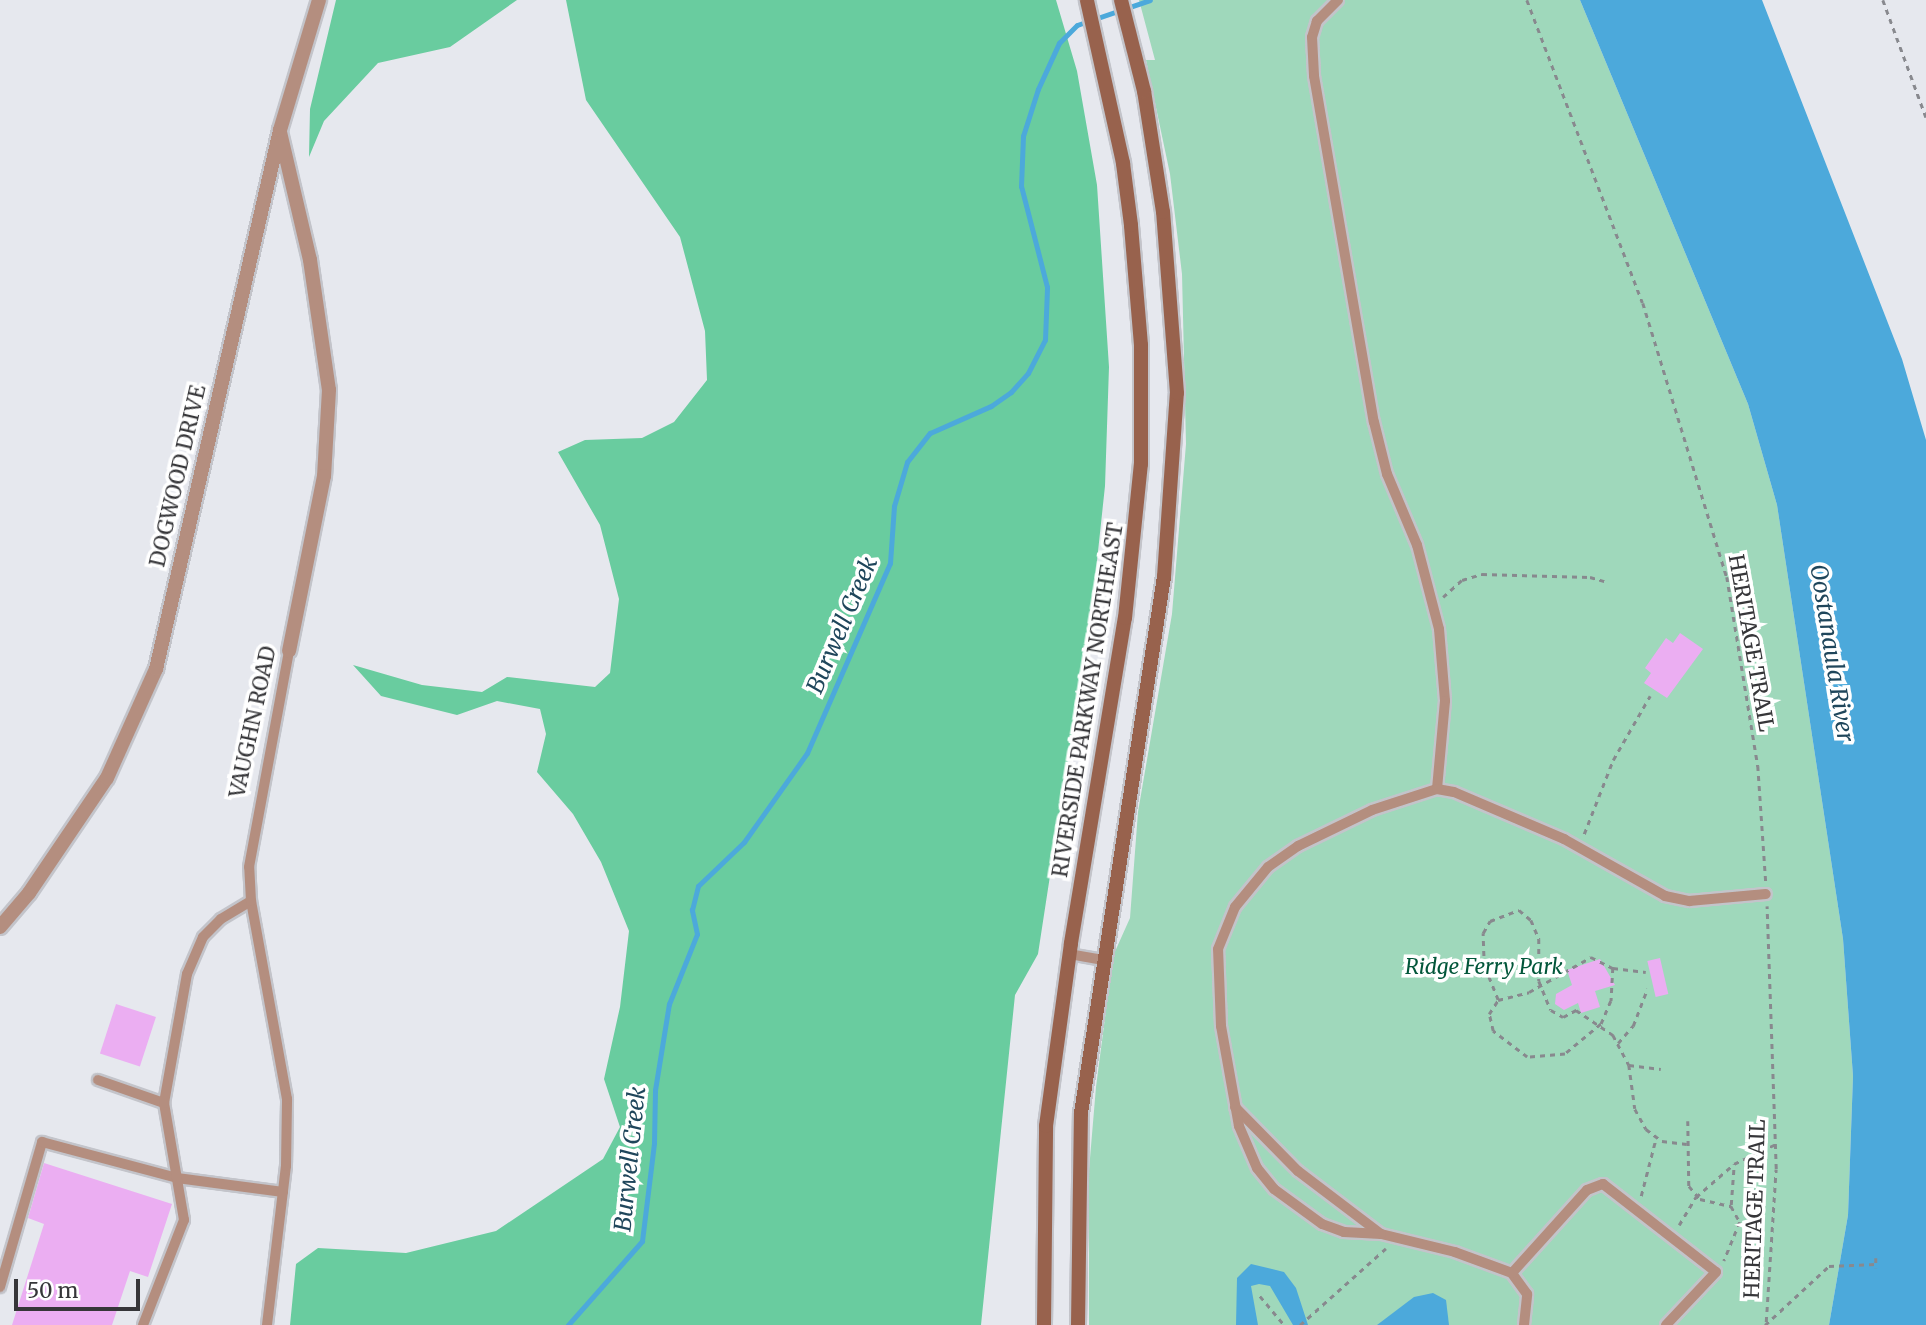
<!DOCTYPE html>
<html>
<head>
<meta charset="utf-8">
<style>
	body { margin:0 }
	#map { position:relative; width:1926px; height:1325px; overflow:hidden; background:#e6e8ee; font-family:Merriweather,serif }
	div>[style] { position:absolute }
	[style*='--x'] { left:calc(var(--x)*1px); top:calc(var(--y)*1px); width:calc(var(--w)*1px); rotate:calc(var(--a)*1deg) }
	.green>* { inset:0; background:#9fd8bb }
	.forest>* { inset:0; background:#69cc9f }
	.water>* { inset:0; background:#4ca9db }
	.stream>* { height:5px; margin:-2.5px; padding:0 2.5px; transform-origin:2.5px; border-radius:2.5px; background:#4ca9db }
	.building>* { inset:0; background:#ebaef2; transform-origin:0 0 }
	.path>* { height:2.5px; margin-top:-1.25px; transform-origin:0; background:repeating-linear-gradient(90deg,#88898e 0 5px,transparent 0 10px) }
	.roads { filter:drop-shadow(2px 0 #c3c4ca) drop-shadow(-2px 0 #c3c4ca) drop-shadow(0 2px #c3c4ca) drop-shadow(0 -2px #c3c4ca) }
	.lane>* { height:10px; margin:-5px; padding:0 5px; transform-origin:5px; border-radius:5px; background:#b48e7f }
	.street>* { height:14px; margin:-7px; padding:0 7px; transform-origin:7px; border-radius:7px; background:#b48e7f }
	.secondary>* { height:14px; margin:-7px; padding:0 7px; transform-origin:7px; border-radius:7px; background:#98624d }
	span { translate:-50% -50%; white-space:nowrap; text-align:center; line-height:1.15; -webkit-text-stroke:7px #fff; paint-order:stroke }
	.street-label { font-size:21px; color:#363639 }
	.park-label { font-size:21px; color:#02563a; font-style:italic }
	.water-label { font-size:23px; color:#1f465b; font-style:italic }
	.scale { position:absolute; left:14px; top:1279px; width:126px; height:32px; box-sizing:border-box; border:4px solid #363639; border-top:0; padding-left:9px; font-size:21px; line-height:24px; white-space:nowrap; color:#363639; -webkit-text-stroke:5px #fff; paint-order:stroke }
</style>
</head>
<body>
<div id="map">
	<div class="green">
		<div style="clip-path:polygon(1139px 0,1580px 0,1748px 404px,1777px 505px,1843px 939px,1853px 1076px,1848px 1215px,1829px 1325px,1089px 1325px,1089px 1170px,1096px 1087px,1113px 956px,1130px 918px,1138px 812px,1172px 614px,1186px 444px,1182px 274px,1170px 174px,1146px 60px,1155px 60px)"></div>
	</div>
	<div class="forest">
		<div style="clip-path:polygon(336px 0,517px 0,450px 47px,378px 63px,324px 121px,309px 157px,310px 109px)"></div>
		<div style="clip-path:polygon(566px 0,1056px 0,1077px 71px,1097px 185px,1109px 367px,1105px 486px,1094px 589px,1038px 954px,1015px 995px,981px 1325px,290px 1325px,296px 1264px,318px 1248px,406px 1253px,496px 1231px,603px 1159px,620px 1127px,604px 1079px,620px 1007px,629px 931px,601px 862px,573px 814px,537px 772px,546px 734px,540px 709px,497px 701px,457px 715px,381px 696px,353px 665px,422px 685px,482px 692px,507px 677px,595px 687px,610px 673px,619px 599px,600px 525px,558px 452px,585px 440px,642px 438px,674px 422px,707px 380px,705px 331px,680px 237px,586px 100px)"></div>
	</div>
	<div class="water">
		<div style="clip-path:polygon(1580px 0,1762px 0,1902px 359px,1926px 440px,1926px 1325px,1829px 1325px,1848px 1215px,1853px 1076px,1843px 939px,1777px 505px,1748px 404px)"></div>
		<div style="clip-path:polygon(1251px 1264px,1284px 1272px,1296px 1288px,1308px 1325px,1293px 1325px,1270px 1286px,1259px 1284px,1251px 1286px,1258px 1325px,1236px 1325px,1237px 1278px)"></div>
		<div style="clip-path:polygon(1433px 1293px,1446px 1300px,1449px 1325px,1377px 1325px,1414px 1297px)"></div>
	</div>
	<div class="stream">
		<div style="--x:568;--y:1325;--w:112;--a:-48.6"></div>
		<div style="--x:642;--y:1241;--w:99;--a:-83"></div>
		<div style="--x:654;--y:1143;--w:53;--a:-88.9"></div>
		<div style="--x:655;--y:1090;--w:87;--a:-80.8"></div>
		<div style="--x:669;--y:1004;--w:75;--a:-68.2"></div>
		<div style="--x:697;--y:934;--w:25;--a:-102"></div>
		<div style="--x:692;--y:910;--w:25;--a:-76"></div>
		<div style="--x:698;--y:886;--w:64;--a:-43.7"></div>
		<div style="--x:744;--y:842;--w:109;--a:-54.7"></div>
		<div style="--x:807;--y:753;--w:207;--a:-66.4"></div>
		<div style="--x:890;--y:563;--w:57;--a:-86"></div>
		<div style="--x:894;--y:506;--w:46;--a:-73.5"></div>
		<div style="--x:907;--y:462;--w:37;--a:-52"></div>
		<div style="--x:930;--y:433;--w:67;--a:-23.9"></div>
		<div style="--x:991;--y:406;--w:24;--a:-35"></div>
		<div style="--x:1011;--y:392;--w:25;--a:-48"></div>
		<div style="--x:1028;--y:373;--w:37;--a:-63"></div>
		<div style="--x:1045;--y:340;--w:53;--a:-87.8"></div>
		<div style="--x:1047;--y:287;--w:104;--a:-104.4"></div>
		<div style="--x:1021;--y:186;--w:50;--a:-87.7"></div>
		<div style="--x:1023;--y:136;--w:49;--a:-72.3"></div>
		<div style="--x:1038;--y:89;--w:51;--a:-65.5"></div>
		<div style="--x:1059;--y:43;--w:25;--a:-45"></div>
		<div style="--x:1077;--y:25;--w:77;--a:-18.9"></div>
	</div>
	<div class="building">
		<div style="clip-path:polygon(1680px 633px,1703px 649px,1667px 698px,1644px 683px,1651px 673px,1645px 668px,1666px 638px,1673px 643px)"></div>
		<div style="left:1660px;top:958px;width:37px;height:13px;rotate:77deg"></div>
		<div style="clip-path:polygon(1600px 959px,1615px 985px,1595px 991px,1600px 1007px,1581px 1013px,1578px 1003px,1564px 1010px,1555px 1004px,1556px 994px,1572px 985px,1567px 970px)"></div>
		<div style="left:116px;top:1004px;width:42px;height:52px;rotate:18deg"></div>
		<div style="clip-path:polygon(44px 1163px,172px 1204px,148px 1277px,130px 1271px,112px 1325px,12px 1325px,44px 1224px,28px 1218px)"></div>
	</div>
	<div class="path">
		<div style="--x:1527;--y:0;--w:324;--a:69.1"></div>
		<div style="--x:1643;--y:303;--w:287;--a:73"></div>
		<div style="--x:1727;--y:577;--w:192;--a:80.7"></div>
		<div style="--x:1758;--y:766;--w:116;--a:86.1"></div>
		<div style="--x:1883;--y:0;--w:125;--a:69.8"></div>
		<div style="--x:1443;--y:597;--w:25;--a:-42"></div>
		<div style="--x:1462;--y:580;--w:21;--a:-17"></div>
		<div style="--x:1482;--y:574;--w:108;--a:1.6"></div>
		<div style="--x:1590;--y:577;--w:15;--a:16"></div>
		<div style="--x:1584;--y:834;--w:79;--a:-68.6"></div>
		<div style="--x:1613;--y:760;--w:74;--a:-60"></div>
		<div style="--x:1591;--y:957;--w:25;--a:27"></div>
		<div style="--x:1613;--y:968;--w:33;--a:93"></div>
		<div style="--x:1611;--y:1001;--w:25;--a:113"></div>
		<div style="--x:1601;--y:1024;--w:47;--a:140.2"></div>
		<div style="--x:1565;--y:1054;--w:38;--a:175"></div>
		<div style="--x:1527;--y:1057;--w:43;--a:-142.6"></div>
		<div style="--x:1493;--y:1031;--w:17;--a:-103"></div>
		<div style="--x:1489;--y:1014;--w:17;--a:-57"></div>
		<div style="--x:1498;--y:1000;--w:32;--a:-14"></div>
		<div style="--x:1529;--y:992;--w:71;--a:-29.4"></div>
		<div style="--x:1613;--y:968;--w:33;--a:7"></div>
		<div style="--x:1498;--y:1000;--w:37;--a:-112"></div>
		<div style="--x:1484;--y:966;--w:33;--a:-92"></div>
		<div style="--x:1483;--y:933;--w:14;--a:-60"></div>
		<div style="--x:1490;--y:921;--w:31;--a:-21"></div>
		<div style="--x:1519;--y:910;--w:16;--a:40"></div>
		<div style="--x:1531;--y:920;--w:21;--a:67"></div>
		<div style="--x:1539;--y:939;--w:42;--a:90"></div>
		<div style="--x:1539;--y:981;--w:31;--a:68"></div>
		<div style="--x:1551;--y:1010;--w:14;--a:30"></div>
		<div style="--x:1563;--y:1017;--w:15;--a:-28"></div>
		<div style="--x:1576;--y:1010;--w:45;--a:34"></div>
		<div style="--x:1613;--y:1035;--w:34;--a:62"></div>
		<div style="--x:1629;--y:1065;--w:44;--a:82.2"></div>
		<div style="--x:1635;--y:1109;--w:23;--a:61"></div>
		<div style="--x:1646;--y:1129;--w:20;--a:37"></div>
		<div style="--x:1662;--y:1141;--w:25;--a:7"></div>
		<div style="--x:1618;--y:1043;--w:23;--a:-49"></div>
		<div style="--x:1633;--y:1026;--w:40;--a:-69"></div>
		<div style="--x:1629;--y:1065;--w:32;--a:7"></div>
		<div style="--x:1688;--y:1121;--w:65;--a:89.1"></div>
		<div style="--x:1689;--y:1186;--w:17;--a:50"></div>
		<div style="--x:1700;--y:1199;--w:32;--a:13"></div>
		<div style="--x:1731;--y:1206;--w:18;--a:61"></div>
		<div style="--x:1740;--y:1222;--w:42;--a:112.3"></div>
		<div style="--x:1641;--y:1196;--w:60;--a:-75.5"></div>
		<div style="--x:1731;--y:1205;--w:41;--a:-85.8"></div>
		<div style="--x:1679;--y:1225;--w:33;--a:-59"></div>
		<div style="--x:1696;--y:1197;--w:50;--a:-41"></div>
		<div style="--x:1734;--y:1164;--w:47;--a:-25.5"></div>
		<div style="--x:1876;--y:1258;--w:10;--a:90"></div>
		<div style="--x:1260;--y:1296;--w:38;--a:50"></div>
		<div style="--x:1766;--y:1322;--w:153;--a:-86.3"></div>
		<div style="--x:1776;--y:1169;--w:263;--a:-92"></div>
		<div style="--x:1300;--y:1325;--w:115;--a:-41.8"></div>
		<div style="--x:1765;--y:1325;--w:87;--a:-42.7"></div>
		<div style="--x:1829;--y:1266;--w:47;--a:-2.4"></div>
	</div>
	<div class="roads">
		<div class="lane">
			<div style="--x:1338;--y:0;--w:30;--a:135"></div>
			<div style="--x:1317;--y:21;--w:17;--a:107"></div>
			<div style="--x:1312;--y:37;--w:39;--a:87"></div>
			<div style="--x:1314;--y:76;--w:351;--a:80.2"></div>
			<div style="--x:1374;--y:422;--w:54;--a:76"></div>
			<div style="--x:1387;--y:474;--w:77;--a:67.1"></div>
			<div style="--x:1417;--y:545;--w:87;--a:75.3"></div>
			<div style="--x:1439;--y:629;--w:72;--a:85.2"></div>
			<div style="--x:1445;--y:701;--w:88;--a:95.2"></div>
			<div style="--x:1069;--y:954;--w:34;--a:10"></div>
			<div style="--x:98;--y:1080;--w:70;--a:19.2"></div>
			<div style="--x:1235;--y:1107;--w:90;--a:45.5"></div>
			<div style="--x:1298;--y:1171;--w:104;--a:37.2"></div>
			<div style="--x:1512;--y:1273;--w:112;--a:-47.9"></div>
			<div style="--x:1587;--y:1190;--w:17;--a:-21"></div>
			<div style="--x:1603;--y:1184;--w:143;--a:37.9"></div>
			<div style="--x:1716;--y:1272;--w:73;--a:133.3"></div>
			<div style="--x:0;--y:1287;--w:151;--a:-73.8"></div>
			<div style="--x:42;--y:1142;--w:140;--a:14.9"></div>
			<div style="--x:177;--y:1178;--w:107;--a:7.5"></div>
			<div style="--x:143;--y:1325;--w:113;--a:-68.7"></div>
			<div style="--x:184;--y:1220;--w:119;--a:-99.7"></div>
			<div style="--x:164;--y:1103;--w:131;--a:-79.9"></div>
			<div style="--x:187;--y:974;--w:40;--a:-66.6"></div>
			<div style="--x:203;--y:937;--w:25;--a:-45"></div>
			<div style="--x:221;--y:919;--w:35;--a:-31"></div>
			<div style="--x:267;--y:1325;--w:160;--a:-83.2"></div>
			<div style="--x:286;--y:1166;--w:67;--a:-89.1"></div>
			<div style="--x:287;--y:1099;--w:201;--a:-100.3"></div>
			<div style="--x:251;--y:901;--w:34;--a:-93"></div>
			<div style="--x:249;--y:867;--w:220;--a:-79.5"></div>
			<div style="--x:1524;--y:1325;--w:31;--a:-84"></div>
			<div style="--x:1527;--y:1294;--w:26;--a:-126"></div>
			<div style="--x:1512;--y:1273;--w:61;--a:-159.8"></div>
			<div style="--x:1455;--y:1252;--w:76;--a:-166.3"></div>
			<div style="--x:1381;--y:1234;--w:37;--a:-177"></div>
			<div style="--x:1344;--y:1232;--w:23;--a:-160"></div>
			<div style="--x:1322;--y:1224;--w:59;--a:-143.9"></div>
			<div style="--x:1274;--y:1189;--w:27;--a:-129"></div>
			<div style="--x:1257;--y:1168;--w:46;--a:-113.2"></div>
			<div style="--x:1239;--y:1126;--w:102;--a:-100.2"></div>
			<div style="--x:1221;--y:1026;--w:77;--a:-92.2"></div>
			<div style="--x:1218;--y:949;--w:45;--a:-68"></div>
			<div style="--x:1235;--y:907;--w:52;--a:-50.5"></div>
			<div style="--x:1268;--y:867;--w:37;--a:-35"></div>
			<div style="--x:1298;--y:846;--w:82;--a:-25.9"></div>
			<div style="--x:1372;--y:810;--w:68;--a:-17.9"></div>
			<div style="--x:1437;--y:789;--w:17;--a:10"></div>
			<div style="--x:1454;--y:792;--w:120;--a:23.1"></div>
			<div style="--x:1564;--y:839;--w:116;--a:29.4"></div>
			<div style="--x:1665;--y:896;--w:25;--a:12"></div>
			<div style="--x:1689;--y:901;--w:77;--a:-5.2"></div>
		</div>
		<div class="street">
			<div style="--x:280;--y:132;--w:131;--a:76.8"></div>
			<div style="--x:310;--y:260;--w:131;--a:81.7"></div>
			<div style="--x:329;--y:390;--w:86;--a:93.3"></div>
			<div style="--x:324;--y:476;--w:178;--a:101.3"></div>
			<div style="--x:0;--y:927;--w:45;--a:-49.5"></div>
			<div style="--x:29;--y:893;--w:139;--a:-55.9"></div>
			<div style="--x:107;--y:778;--w:120;--a:-65.8"></div>
			<div style="--x:156;--y:669;--w:553;--a:-77.04"></div>
			<div style="--x:280;--y:130;--w:136;--a:-73.3"></div>
		</div>
		<div class="secondary">
			<div style="--x:1044;--y:1325;--w:199;--a:-89.4"></div>
			<div style="--x:1046;--y:1126;--w:185;--a:-82.2"></div>
			<div style="--x:1071;--y:943;--w:329;--a:-80.6"></div>
			<div style="--x:1125;--y:618;--w:155;--a:-84.1"></div>
			<div style="--x:1141;--y:464;--w:119;--a:-90"></div>
			<div style="--x:1141;--y:345;--w:120;--a:-94.8"></div>
			<div style="--x:1131;--y:225;--w:63;--a:-97.4"></div>
			<div style="--x:1123;--y:163;--w:167;--a:-102.5"></div>
			<div style="--x:1078;--y:1325;--w:212;--a:-89.2"></div>
			<div style="--x:1081;--y:1113;--w:542;--a:-81.2"></div>
			<div style="--x:1164;--y:577;--w:184;--a:-86"></div>
			<div style="--x:1177;--y:393;--w:182;--a:-94.4"></div>
			<div style="--x:1163;--y:212;--w:122;--a:-98.9"></div>
			<div style="--x:1144;--y:91;--w:94;--a:-104.2"></div>
		</div>
	</div>
	<div class="street-label">
		<span style="left:178px;top:476px;rotate:-77deg">DOGWOOD DRIVE</span>
		<span style="left:1751px;top:643px;rotate:80deg">HERITAGE TRAIL</span>
		<span style="left:1088px;top:700px;rotate:-81deg">RIVERSIDE PARKWAY NORTHEAST</span>
		<span style="left:253px;top:722px;rotate:-78deg">VAUGHN ROAD</span>
		<span style="left:1755px;top:1209px;rotate:-88deg">HERITAGE TRAIL</span>
	</div>
	<div class="park-label">
		<span style="left:1484px;top:967px">Ridge Ferry Park</span>
	</div>
	<div class="water-label">
		<span style="left:842px;top:625px;rotate:-67deg">Burwell Creek</span>
		<span style="left:1832px;top:653px;rotate:81deg">Oostanaula River</span>
		<span style="left:630px;top:1159px;rotate:-84deg">Burwell Creek</span>
	</div>
	<div class="scale">50 m</div>
</div>
</body>
</html>
